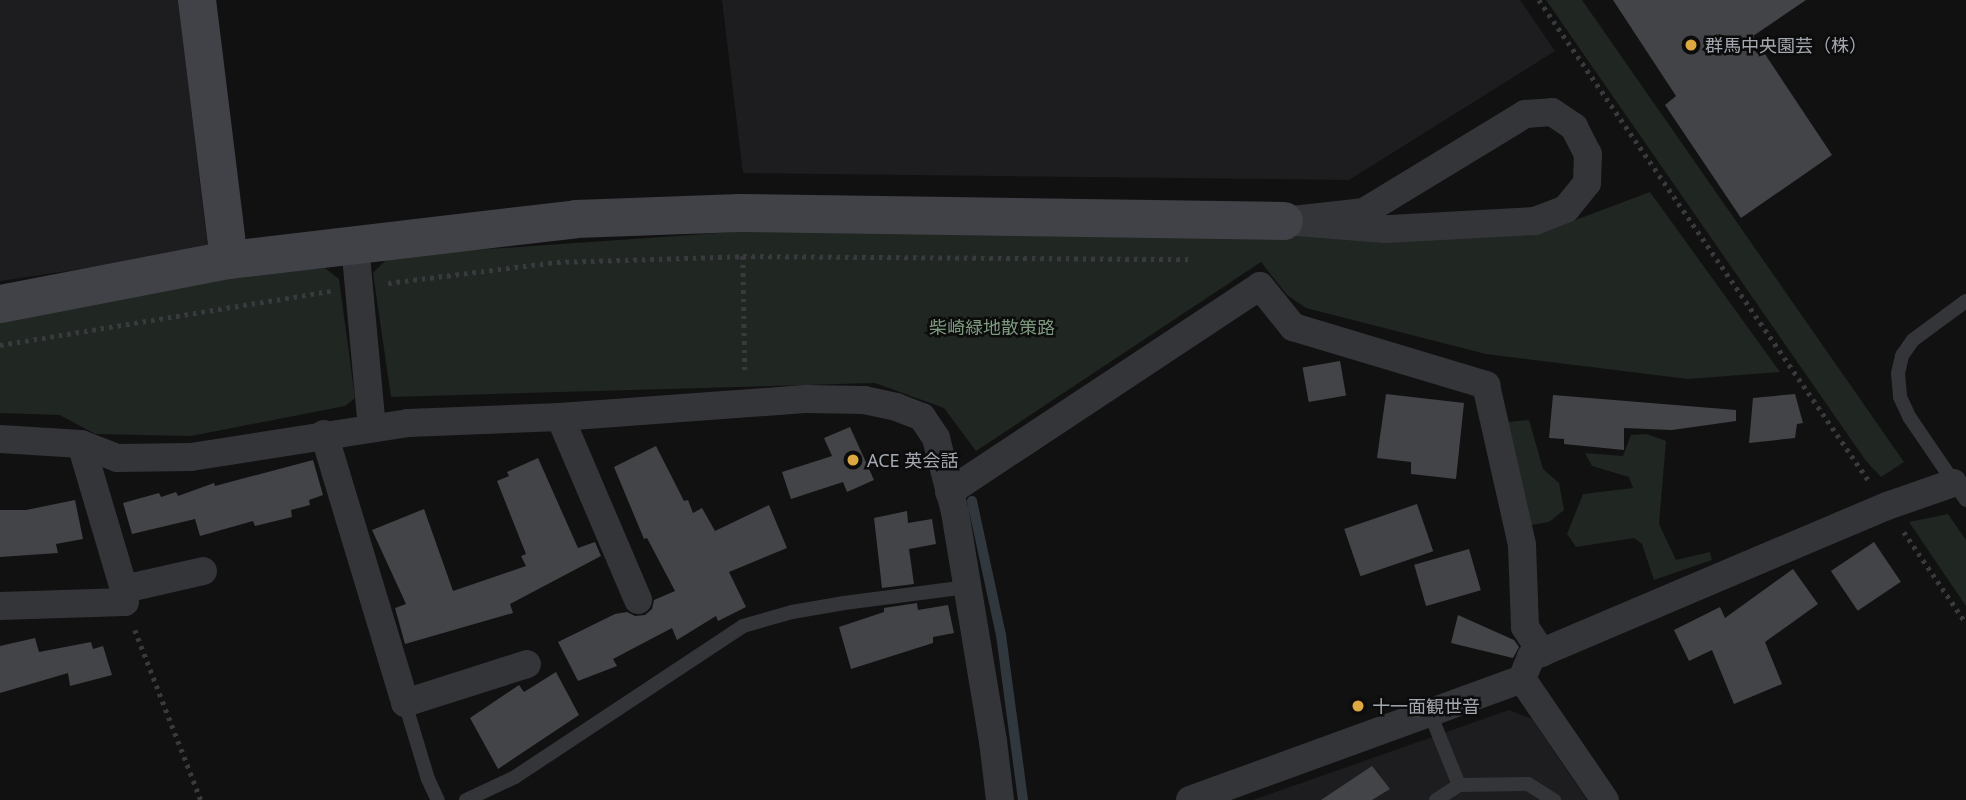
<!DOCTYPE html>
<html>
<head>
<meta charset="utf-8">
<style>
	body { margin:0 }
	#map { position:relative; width:1966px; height:800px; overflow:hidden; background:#111112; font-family:"Noto Sans","Noto Sans JP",sans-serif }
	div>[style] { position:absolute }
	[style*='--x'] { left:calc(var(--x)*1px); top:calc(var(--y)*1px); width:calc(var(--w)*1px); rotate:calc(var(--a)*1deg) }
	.built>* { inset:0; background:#1d1d1f }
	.green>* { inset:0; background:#202621 }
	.stream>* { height:10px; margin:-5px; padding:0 5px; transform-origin:5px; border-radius:5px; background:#30373d }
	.building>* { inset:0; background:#434447; transform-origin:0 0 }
	.path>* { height:4.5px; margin-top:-2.25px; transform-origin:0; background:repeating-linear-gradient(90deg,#393a3e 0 3.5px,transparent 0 8.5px) }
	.lane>* { height:14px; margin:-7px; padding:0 7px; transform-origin:7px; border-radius:7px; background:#343539 }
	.street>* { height:28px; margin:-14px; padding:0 14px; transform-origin:14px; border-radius:14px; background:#343539 }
	.secondary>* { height:38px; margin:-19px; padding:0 19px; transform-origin:19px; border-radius:19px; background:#414247 }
	.dots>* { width:19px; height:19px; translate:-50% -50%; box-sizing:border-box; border:4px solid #0c0c0d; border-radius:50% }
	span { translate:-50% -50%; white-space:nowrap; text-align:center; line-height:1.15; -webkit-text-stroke:5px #0c0c0d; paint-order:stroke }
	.poi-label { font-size:18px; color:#a4a8b1 }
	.left { translate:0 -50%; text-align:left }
	.park-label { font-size:18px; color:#7d9b7f }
</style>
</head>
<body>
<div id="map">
	<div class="built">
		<div style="clip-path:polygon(0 0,178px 0,208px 250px,0 281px)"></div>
		<div style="clip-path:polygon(722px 0,1520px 0,1555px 51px,1349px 180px,743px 173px)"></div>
		<div style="clip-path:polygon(1509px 710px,1532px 719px,1587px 800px,1253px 800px)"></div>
	</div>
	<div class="green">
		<div style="clip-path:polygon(1546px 0,1582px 0,1904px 462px,1881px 477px,1866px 461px)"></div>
		<div style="clip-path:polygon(1650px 192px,1780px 372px,1688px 379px,1486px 354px,1306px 308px,1287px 295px,1261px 262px,976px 451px,944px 408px,875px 383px,391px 397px,373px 273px,390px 256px,762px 230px,1541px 233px)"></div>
		<div style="clip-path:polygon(325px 268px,339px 279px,355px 398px,345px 406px,191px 436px,95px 434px,60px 415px,0 413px,0 321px,214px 278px)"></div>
		<div style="clip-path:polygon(1529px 420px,1543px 469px,1559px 483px,1564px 510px,1549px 522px,1525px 526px,1507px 422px)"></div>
		<div style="clip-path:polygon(1647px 434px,1666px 441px,1659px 524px,1676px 560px,1710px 552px,1712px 560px,1654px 580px,1642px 544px,1634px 538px,1576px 547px,1567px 534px,1583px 494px,1633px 488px,1629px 477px,1592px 466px,1585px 453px,1623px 456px,1631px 435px)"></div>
		<div style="clip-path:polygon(1948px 514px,1966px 540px,1966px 606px,1909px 522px)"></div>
	</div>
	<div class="stream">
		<div style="--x:972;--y:501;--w:137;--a:77.8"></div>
		<div style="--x:1001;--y:635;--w:166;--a:82.4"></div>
	</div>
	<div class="building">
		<div style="clip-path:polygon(1613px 0,1806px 0,1753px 36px,1832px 155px,1741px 218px,1665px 105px,1676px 96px)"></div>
		<div style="left:1340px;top:361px;width:35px;height:38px;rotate:80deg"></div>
		<div style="clip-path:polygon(1386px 394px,1464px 403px,1456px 479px,1411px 474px,1411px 462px,1377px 458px)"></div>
		<div style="clip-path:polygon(1795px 394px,1803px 423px,1797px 424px,1795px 438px,1749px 443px,1753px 398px)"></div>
		<div style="clip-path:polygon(1553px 395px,1736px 410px,1736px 421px,1672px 430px,1624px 428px,1624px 450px,1564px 444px,1564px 439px,1549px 438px)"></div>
		<div style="clip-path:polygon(850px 427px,874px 480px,847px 492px,843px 482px,791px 499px,782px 472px,832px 456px,824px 438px)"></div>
		<div style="clip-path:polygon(656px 446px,684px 501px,688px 500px,693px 513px,702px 508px,715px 531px,769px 505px,787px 548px,729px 572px,746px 607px,718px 621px,716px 616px,677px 640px,672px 628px,613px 659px,617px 666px,578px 681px,558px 642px,615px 614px,627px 612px,635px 616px,645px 615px,652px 609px,654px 600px,675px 591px,647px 538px,644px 539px,614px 467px)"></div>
		<div style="clip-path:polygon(538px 458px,578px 548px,595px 542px,601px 556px,510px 604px,513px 613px,405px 644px,395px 608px,406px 604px,372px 530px,424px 509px,453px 591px,526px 566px,521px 556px,526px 554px,497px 481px,509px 476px,507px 472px)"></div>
		<div style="clip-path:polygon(313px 460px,323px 495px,309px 500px,310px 505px,291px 510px,292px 517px,255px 526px,253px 521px,200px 536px,195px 519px,132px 534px,123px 503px,159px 493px,161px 497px,176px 492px,178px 496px,214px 483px,215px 486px)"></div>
		<div style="clip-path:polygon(75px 500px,83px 539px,56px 544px,58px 553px,0 557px,0 510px,26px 510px)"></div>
		<div style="left:1417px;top:504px;width:50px;height:77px;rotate:71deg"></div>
		<div style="clip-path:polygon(907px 511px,908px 523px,932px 519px,936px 544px,909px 549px,914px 584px,882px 588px,874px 518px)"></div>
		<div style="left:1874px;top:542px;width:48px;height:52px;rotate:56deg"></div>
		<div style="left:1469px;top:549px;width:43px;height:57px;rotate:74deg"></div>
		<div style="clip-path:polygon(1793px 569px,1818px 604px,1765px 642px,1782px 684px,1734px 704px,1712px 650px,1689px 661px,1674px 630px,1720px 607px,1725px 618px)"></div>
		<div style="clip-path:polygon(917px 603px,918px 610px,948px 605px,954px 633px,933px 637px,933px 643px,851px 669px,839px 627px,884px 612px,884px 608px)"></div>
		<div style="clip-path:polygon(1458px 615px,1514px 640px,1519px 647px,1513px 658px,1451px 643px)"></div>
		<div style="clip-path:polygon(35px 638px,39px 652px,91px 642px,93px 649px,103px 646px,112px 675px,70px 686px,68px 673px,0 693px,0 646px)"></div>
		<div style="clip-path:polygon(556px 672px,579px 715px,498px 769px,470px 718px,519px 685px,524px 692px)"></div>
		<div style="clip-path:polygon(1372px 766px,1390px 789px,1372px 800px,1321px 800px)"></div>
	</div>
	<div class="path">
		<div style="--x:1539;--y:0;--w:583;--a:55.55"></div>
		<div style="--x:743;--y:256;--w:118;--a:89"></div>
		<div style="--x:388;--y:283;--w:170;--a:-7.1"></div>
		<div style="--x:557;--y:262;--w:186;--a:-1.8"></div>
		<div style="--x:743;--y:256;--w:450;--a:0.4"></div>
		<div style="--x:0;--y:345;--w:335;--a:-9.3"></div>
		<div style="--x:1904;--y:532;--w:110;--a:55.7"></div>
		<div style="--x:135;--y:630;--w:182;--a:68.8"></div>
	</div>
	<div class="lane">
		<div style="--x:1966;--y:301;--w:66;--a:143.7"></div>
		<div style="--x:1913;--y:340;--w:19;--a:125"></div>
		<div style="--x:1902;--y:356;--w:17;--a:103"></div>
		<div style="--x:1898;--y:373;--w:24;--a:85"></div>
		<div style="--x:1900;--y:397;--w:23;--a:65"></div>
		<div style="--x:1910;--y:418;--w:99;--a:55.7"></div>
		<div style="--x:405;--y:703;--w:79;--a:73.2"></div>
		<div style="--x:428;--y:779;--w:23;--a:65"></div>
		<div style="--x:1430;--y:713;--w:78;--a:68.1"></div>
		<div style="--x:1459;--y:785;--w:69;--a:-0.8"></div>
		<div style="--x:1528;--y:784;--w:31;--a:32"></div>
		<div style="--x:466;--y:800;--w:54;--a:-25.1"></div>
		<div style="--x:515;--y:777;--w:273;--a:-33.5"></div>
		<div style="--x:743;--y:626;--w:51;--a:-15.9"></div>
		<div style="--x:792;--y:612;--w:53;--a:-9.8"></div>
		<div style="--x:844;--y:603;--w:124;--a:-7.4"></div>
		<div style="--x:1436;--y:800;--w:27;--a:-33"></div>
	</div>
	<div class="street">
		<div style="--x:1552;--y:112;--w:27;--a:34"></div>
		<div style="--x:1574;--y:127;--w:30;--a:63"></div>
		<div style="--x:1588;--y:154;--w:29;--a:92"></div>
		<div style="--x:1587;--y:183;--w:33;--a:129"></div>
		<div style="--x:1566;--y:209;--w:33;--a:159"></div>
		<div style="--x:1535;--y:221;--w:150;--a:176.9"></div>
		<div style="--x:1385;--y:229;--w:101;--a:-175.5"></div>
		<div style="--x:1284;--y:221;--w:81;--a:-6.4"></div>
		<div style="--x:1364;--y:212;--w:188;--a:-31.3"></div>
		<div style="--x:1525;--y:114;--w:27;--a:-4"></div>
		<div style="--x:355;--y:245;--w:184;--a:84.7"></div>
		<div style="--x:560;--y:417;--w:199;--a:66.9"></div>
		<div style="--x:324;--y:434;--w:281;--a:73.2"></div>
		<div style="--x:405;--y:703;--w:128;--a:-17.7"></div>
		<div style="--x:0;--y:439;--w:81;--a:3.5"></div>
		<div style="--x:81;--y:444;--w:39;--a:21"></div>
		<div style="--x:117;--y:458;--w:74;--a:-0.8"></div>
		<div style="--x:191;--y:457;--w:220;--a:-8.9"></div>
		<div style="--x:408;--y:423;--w:152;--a:-2.3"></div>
		<div style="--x:560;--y:417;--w:249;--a:-4.2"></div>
		<div style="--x:808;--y:399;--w:56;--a:1"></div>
		<div style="--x:864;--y:400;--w:33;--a:12"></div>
		<div style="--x:896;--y:407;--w:28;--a:21"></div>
		<div style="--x:922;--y:417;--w:25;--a:56"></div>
		<div style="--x:936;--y:438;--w:76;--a:75.6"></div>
		<div style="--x:955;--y:512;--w:232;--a:80.6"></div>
		<div style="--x:993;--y:741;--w:59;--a:83.2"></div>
		<div style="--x:81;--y:444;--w:151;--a:73.5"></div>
		<div style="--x:124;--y:589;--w:81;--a:-12.8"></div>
		<div style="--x:949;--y:492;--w:373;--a:-33.5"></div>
		<div style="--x:1260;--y:286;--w:53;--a:51.2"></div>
		<div style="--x:1293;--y:327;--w:202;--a:16.7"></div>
		<div style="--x:1486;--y:385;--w:164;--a:77.3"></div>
		<div style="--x:1522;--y:545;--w:82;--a:87.9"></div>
		<div style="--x:1525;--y:627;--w:31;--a:57"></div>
		<div style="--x:0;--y:606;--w:125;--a:-1.8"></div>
		<div style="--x:1522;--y:679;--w:147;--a:55.6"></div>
		<div style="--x:1190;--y:800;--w:353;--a:-20"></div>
		<div style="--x:1522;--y:679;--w:24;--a:-68"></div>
		<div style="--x:1531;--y:657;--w:387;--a:-23"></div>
		<div style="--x:1887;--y:506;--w:70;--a:-19.2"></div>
	</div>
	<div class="secondary">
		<div style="--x:197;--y:0;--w:262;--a:83"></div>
		<div style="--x:0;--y:304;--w:233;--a:-10.9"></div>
		<div style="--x:229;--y:260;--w:349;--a:-6.7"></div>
		<div style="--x:576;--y:219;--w:164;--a:-2.1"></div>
		<div style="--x:740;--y:213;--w:544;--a:0.84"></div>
	</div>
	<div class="dots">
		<div style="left:1691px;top:45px;background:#dca83f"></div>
		<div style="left:853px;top:460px;background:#dca83f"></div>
		<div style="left:1358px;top:706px;background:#dca83f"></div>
	</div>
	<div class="poi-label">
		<span class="left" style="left:1705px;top:45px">群馬中央園芸（株）</span>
		<span class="left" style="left:867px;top:460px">ACE 英会話</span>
		<span class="left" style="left:1372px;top:706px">十一面観世音</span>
	</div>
	<div class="park-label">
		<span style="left:992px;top:327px">柴崎緑地散策路</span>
	</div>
</div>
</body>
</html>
